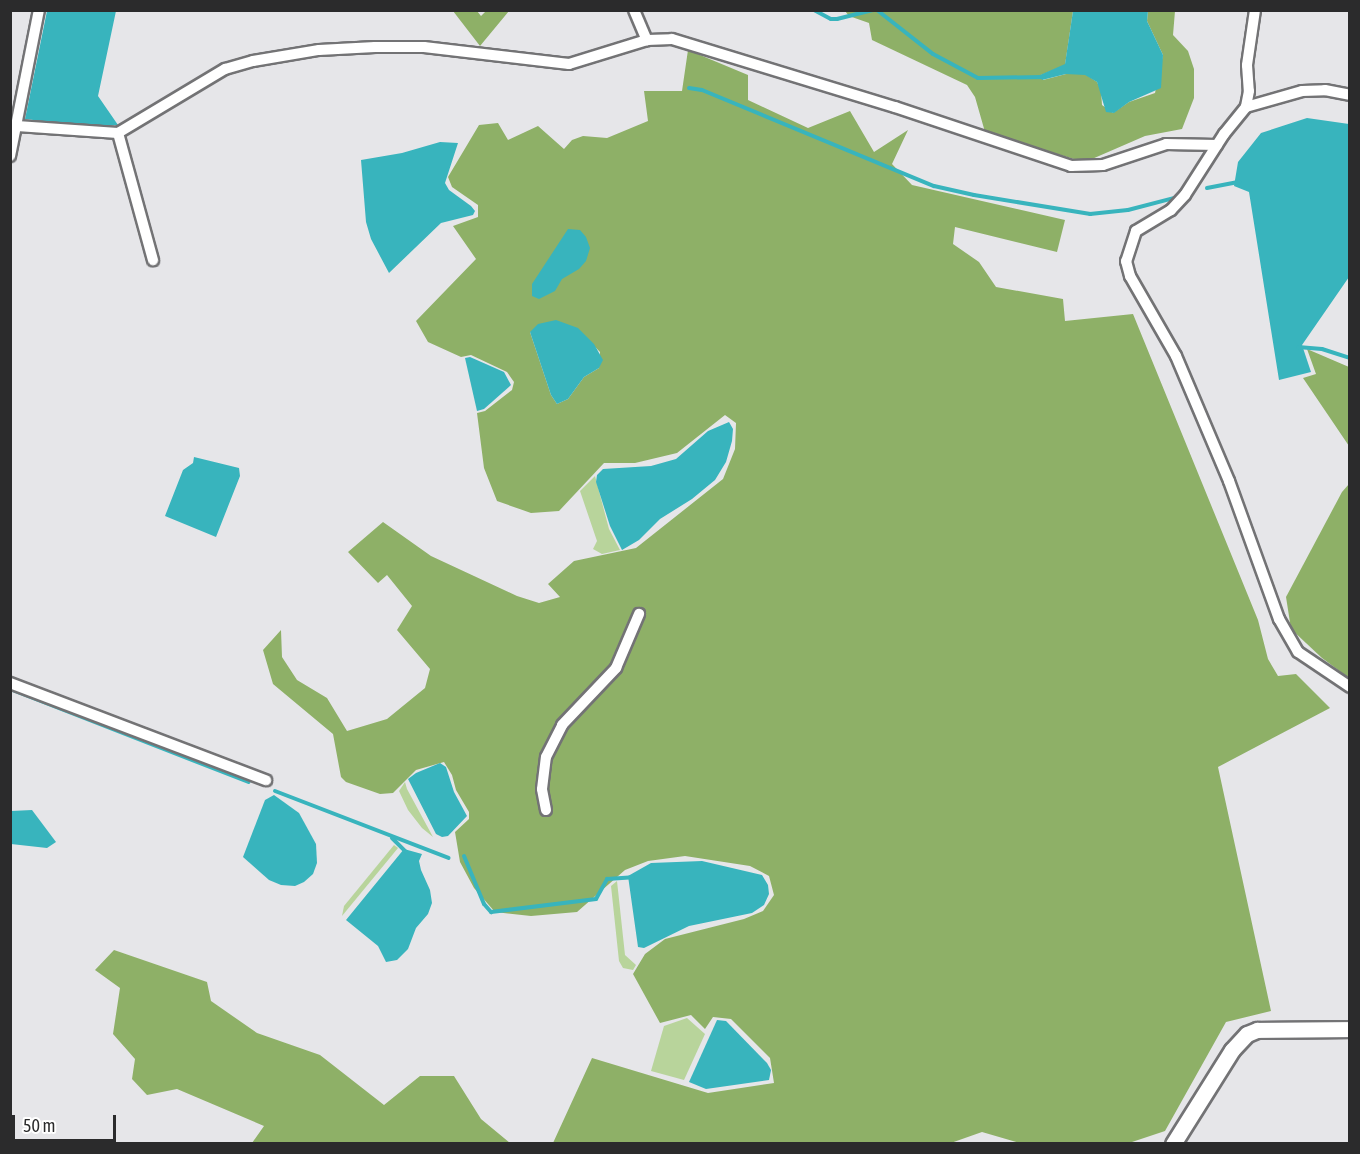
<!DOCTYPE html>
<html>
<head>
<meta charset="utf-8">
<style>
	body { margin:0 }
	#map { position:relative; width:1360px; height:1154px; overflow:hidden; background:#e6e6e9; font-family:"Asap Condensed",sans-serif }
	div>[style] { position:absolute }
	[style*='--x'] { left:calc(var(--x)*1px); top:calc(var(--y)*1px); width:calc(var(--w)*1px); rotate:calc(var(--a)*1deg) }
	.green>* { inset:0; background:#b8d49b }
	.forest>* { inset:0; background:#8eb067 }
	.water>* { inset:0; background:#38b4bd }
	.stream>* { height:4px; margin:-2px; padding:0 2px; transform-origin:2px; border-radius:2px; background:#38b4bd }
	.roads { filter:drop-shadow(2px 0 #737375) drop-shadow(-2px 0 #737375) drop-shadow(0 2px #737375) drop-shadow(0 -2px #737375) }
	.street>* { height:10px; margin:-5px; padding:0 5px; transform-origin:5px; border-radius:5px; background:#fff }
	.secondary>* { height:15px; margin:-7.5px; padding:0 7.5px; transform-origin:7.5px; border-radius:7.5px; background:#fff }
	span { translate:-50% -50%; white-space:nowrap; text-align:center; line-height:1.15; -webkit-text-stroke:4.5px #fff; paint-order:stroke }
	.frame { position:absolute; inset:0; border:12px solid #2b2b2c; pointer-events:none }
	.scale { position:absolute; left:12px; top:1115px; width:104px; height:27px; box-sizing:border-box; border:3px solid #2b2b2c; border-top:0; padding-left:8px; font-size:18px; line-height:21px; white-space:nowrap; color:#2b2b2c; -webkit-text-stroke:4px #fff; paint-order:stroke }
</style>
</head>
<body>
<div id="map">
	<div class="green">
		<div style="clip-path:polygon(595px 476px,609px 529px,620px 550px,602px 554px,593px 549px,597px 541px,580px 491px)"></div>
		<div style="clip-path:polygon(405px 782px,407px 789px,433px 837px,422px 828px,408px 810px,399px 791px)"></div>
		<div style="clip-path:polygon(394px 845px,398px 848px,342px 916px,344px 906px)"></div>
		<div style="clip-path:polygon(617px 881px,625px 955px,636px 965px,633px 970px,623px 968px,619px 961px,611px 886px)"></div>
		<div style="clip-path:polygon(687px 1018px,705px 1034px,684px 1080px,651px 1071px,664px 1026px)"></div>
	</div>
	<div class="forest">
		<div style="clip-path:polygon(453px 11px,477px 11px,481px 16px,486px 11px,509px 11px,480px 46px)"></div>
		<div style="clip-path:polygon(845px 11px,1073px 11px,1065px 65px,1041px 75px,1043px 80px,1066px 74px,1085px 74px,1097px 82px,1101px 91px,1102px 105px,1113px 113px,1129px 102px,1155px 93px,1163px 55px,1147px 21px,1148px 11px,1175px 11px,1173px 35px,1188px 51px,1194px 69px,1194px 98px,1182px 129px,1145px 136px,1092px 159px,1074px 159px,985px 132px,975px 97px,967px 85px,872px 40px,869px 23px,849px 16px)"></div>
		<div style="clip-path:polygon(evenodd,688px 50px,748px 75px,748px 100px,808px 128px,850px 111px,874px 152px,908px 130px,892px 164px,912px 185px,1065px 220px,1057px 252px,955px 227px,953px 244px,979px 262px,996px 287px,1063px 299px,1065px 321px,1133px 314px,1258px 620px,1268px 659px,1278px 676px,1296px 674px,1330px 708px,1218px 767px,1271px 1011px,1226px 1022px,1165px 1131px,1129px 1143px,1020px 1143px,982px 1132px,948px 1144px,553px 1143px,592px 1058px,708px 1093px,774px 1083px,770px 1058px,731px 1019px,713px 1017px,705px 1029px,691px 1015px,660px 1023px,633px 974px,645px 954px,665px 939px,744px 919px,763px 911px,774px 895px,769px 876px,750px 866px,685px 856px,648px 861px,625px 870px,577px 912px,531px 916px,495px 912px,474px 888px,460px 862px,455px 832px,469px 819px,469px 812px,456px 790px,452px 775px,444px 762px,416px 770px,393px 793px,380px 794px,346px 782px,341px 777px,333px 734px,273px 684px,263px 650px,281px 630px,282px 657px,297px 680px,327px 698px,347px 731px,387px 719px,425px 688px,430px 669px,397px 630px,412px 606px,387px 575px,378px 583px,348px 552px,383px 522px,431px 556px,517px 596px,539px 603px,560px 597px,548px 584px,574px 561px,636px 548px,723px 479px,735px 449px,736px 423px,725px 415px,677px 453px,635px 463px,604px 463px,559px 511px,531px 513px,497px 501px,484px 468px,477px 413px,485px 411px,512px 390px,514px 382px,507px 372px,471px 355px,461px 357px,428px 342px,416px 321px,476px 259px,453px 226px,478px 217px,478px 205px,452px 187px,448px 177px,479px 125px,498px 123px,508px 140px,538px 126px,564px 149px,572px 140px,583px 136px,607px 138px,648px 121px,644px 91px,682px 91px,688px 50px,577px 328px,600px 352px,599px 368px,584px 377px,568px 399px,557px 404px,551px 395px,530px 332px,577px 328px)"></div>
		<div style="clip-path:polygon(1307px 349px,1349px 367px,1349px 446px,1303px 378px,1316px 374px)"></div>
		<div style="clip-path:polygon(1349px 484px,1349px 678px,1322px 658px,1291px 629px,1286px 597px,1342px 492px)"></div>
		<div style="clip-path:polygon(114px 950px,207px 982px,211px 1001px,257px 1033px,320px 1055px,384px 1105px,420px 1076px,454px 1076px,481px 1119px,510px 1143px,252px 1143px,264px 1126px,177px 1089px,147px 1095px,132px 1079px,135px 1059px,113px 1034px,120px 988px,95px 970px)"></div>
	</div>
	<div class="water">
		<div style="clip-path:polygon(47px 11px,116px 11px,98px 96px,118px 125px,93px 127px,25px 119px)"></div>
		<div style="clip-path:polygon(1073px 11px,1148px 11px,1147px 21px,1163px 55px,1161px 88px,1129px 102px,1114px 113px,1106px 112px,1097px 82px,1085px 75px,1066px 74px,1042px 80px,1040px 75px,1065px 64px)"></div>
		<div style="clip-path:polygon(1307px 118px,1349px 124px,1349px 277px,1302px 345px,1311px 372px,1279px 380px,1249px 192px,1234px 186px,1238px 162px,1261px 133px)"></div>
		<div style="clip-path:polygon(440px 142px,458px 143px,445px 183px,449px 190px,471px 206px,475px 211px,473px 215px,441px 223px,389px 273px,371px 239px,366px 222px,361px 160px,402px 153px)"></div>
		<div style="clip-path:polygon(568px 229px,580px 230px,586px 237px,590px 248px,586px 261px,579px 269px,562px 279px,555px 291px,539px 299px,532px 296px,532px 284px)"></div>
		<div style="clip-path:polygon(556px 320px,578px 328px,594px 344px,603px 360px,599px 368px,584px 377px,568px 399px,557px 404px,551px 395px,530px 332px,538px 324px)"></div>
		<div style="clip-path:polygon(470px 357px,504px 372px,511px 385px,484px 409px,477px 411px,465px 358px)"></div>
		<div style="clip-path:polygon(729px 422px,733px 429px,732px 441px,726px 462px,715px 480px,692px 499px,660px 519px,639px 540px,622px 550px,610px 526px,596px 482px,597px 475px,603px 469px,651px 466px,676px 459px,708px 431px)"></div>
		<div style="clip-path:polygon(194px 457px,239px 468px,240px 476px,216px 537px,165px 516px,183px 470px,193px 463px)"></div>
		<div style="clip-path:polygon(440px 763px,446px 767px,454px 792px,467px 816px,448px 836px,442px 837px,436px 834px,408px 779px,416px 773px)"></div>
		<div style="clip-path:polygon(274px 795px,299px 813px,316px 844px,317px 863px,313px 874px,304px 882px,295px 886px,281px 885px,269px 880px,243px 857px,265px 800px)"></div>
		<div style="clip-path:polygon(32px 810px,56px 842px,47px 848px,11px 844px,11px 811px)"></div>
		<div style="clip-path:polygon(404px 849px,422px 854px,419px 861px,421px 870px,430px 890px,432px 903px,428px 914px,416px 928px,408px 949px,397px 960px,386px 962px,378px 946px,346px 920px)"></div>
		<div style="clip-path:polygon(702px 861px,762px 875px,768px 885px,769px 894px,764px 905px,752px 913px,689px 926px,644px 948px,638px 947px,628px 876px,651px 863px)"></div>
		<div style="clip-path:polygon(717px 1020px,726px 1021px,767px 1063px,771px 1070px,769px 1080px,706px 1089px,689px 1082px)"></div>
	</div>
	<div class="stream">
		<div style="--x:814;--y:10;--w:19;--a:28"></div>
		<div style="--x:831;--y:19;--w:6;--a:0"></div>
		<div style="--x:837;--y:19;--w:38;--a:-14"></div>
		<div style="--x:877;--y:10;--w:71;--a:38.2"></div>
		<div style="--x:933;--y:54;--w:51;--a:28.1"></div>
		<div style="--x:978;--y:78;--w:66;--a:-0.9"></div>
		<div style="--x:689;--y:88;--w:13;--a:9"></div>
		<div style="--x:702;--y:90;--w:251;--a:22.5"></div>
		<div style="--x:934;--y:186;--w:41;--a:12.7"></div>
		<div style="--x:974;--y:195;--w:118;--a:9.3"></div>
		<div style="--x:1090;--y:214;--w:38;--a:-6"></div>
		<div style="--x:1128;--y:210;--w:48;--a:-14.6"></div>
		<div style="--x:1207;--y:188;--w:33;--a:-11"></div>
		<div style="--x:1298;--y:347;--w:24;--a:5"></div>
		<div style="--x:1322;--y:349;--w:29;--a:18"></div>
		<div style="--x:10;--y:689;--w:256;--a:21.3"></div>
		<div style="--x:275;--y:791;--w:186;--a:21.1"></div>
		<div style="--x:392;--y:838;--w:20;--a:45"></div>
		<div style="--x:464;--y:856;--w:52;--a:67.4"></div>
		<div style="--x:484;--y:904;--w:11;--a:49"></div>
		<div style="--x:491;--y:912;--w:106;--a:-7.1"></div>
		<div style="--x:596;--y:899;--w:23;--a:-61"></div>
		<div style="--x:607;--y:879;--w:26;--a:-4"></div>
	</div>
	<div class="roads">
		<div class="street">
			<div style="--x:634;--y:10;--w:33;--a:67"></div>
			<div style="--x:1255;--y:10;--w:56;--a:98.3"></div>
			<div style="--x:1247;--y:65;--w:26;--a:86"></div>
			<div style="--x:1249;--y:91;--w:16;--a:101"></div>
			<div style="--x:1246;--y:107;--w:35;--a:129"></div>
			<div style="--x:1224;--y:134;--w:72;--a:122.6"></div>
			<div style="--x:1185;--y:195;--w:21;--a:133"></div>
			<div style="--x:1171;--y:210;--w:41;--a:149"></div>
			<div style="--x:1136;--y:231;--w:32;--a:108"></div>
			<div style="--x:1126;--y:261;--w:16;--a:75"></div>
			<div style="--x:1130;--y:276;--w:92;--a:60.1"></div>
			<div style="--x:1176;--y:356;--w:136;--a:67"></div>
			<div style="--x:1229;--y:481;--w:147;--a:70.1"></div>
			<div style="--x:1279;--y:619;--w:38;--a:60"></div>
			<div style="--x:1298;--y:652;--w:63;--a:33.9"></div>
			<div style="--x:1246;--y:107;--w:58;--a:-15.9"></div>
			<div style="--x:1302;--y:91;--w:23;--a:-2"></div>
			<div style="--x:1325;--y:90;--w:25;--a:11"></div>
			<div style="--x:17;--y:126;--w:101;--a:4"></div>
			<div style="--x:118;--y:133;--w:125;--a:-30.9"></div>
			<div style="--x:225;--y:69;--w:29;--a:-16"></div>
			<div style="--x:253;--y:61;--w:67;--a:-9.5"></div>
			<div style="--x:319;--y:50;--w:56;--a:-3.1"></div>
			<div style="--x:375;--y:47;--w:49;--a:0"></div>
			<div style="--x:424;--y:47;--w:146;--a:6.7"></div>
			<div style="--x:569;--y:64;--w:82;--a:-17.1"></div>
			<div style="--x:647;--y:40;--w:25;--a:-2"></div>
			<div style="--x:672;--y:39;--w:233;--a:17"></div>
			<div style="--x:895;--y:107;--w:186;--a:18.5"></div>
			<div style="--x:1071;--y:166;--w:32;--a:-2"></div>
			<div style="--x:1103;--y:165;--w:66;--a:-18.4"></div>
			<div style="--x:1166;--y:144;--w:51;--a:1.1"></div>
			<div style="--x:118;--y:133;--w:132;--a:74.6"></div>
			<div style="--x:10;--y:156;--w:149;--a:-78.8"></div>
			<div style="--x:10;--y:683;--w:274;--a:20.8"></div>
			<div style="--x:546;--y:810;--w:21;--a:-101"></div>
			<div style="--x:542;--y:789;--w:32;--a:-83"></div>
			<div style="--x:546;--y:757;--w:36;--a:-63"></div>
			<div style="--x:562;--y:725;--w:79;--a:-46.5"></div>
			<div style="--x:616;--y:668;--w:59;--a:-66.9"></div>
		</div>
		<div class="secondary">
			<div style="--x:1173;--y:1144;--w:111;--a:-57.9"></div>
			<div style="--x:1232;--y:1050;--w:22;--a:-47"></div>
			<div style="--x:1247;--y:1034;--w:11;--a:-22"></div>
			<div style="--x:1257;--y:1030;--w:93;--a:-0.6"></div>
		</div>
	</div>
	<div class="frame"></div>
	<div class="scale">50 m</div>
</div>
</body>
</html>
